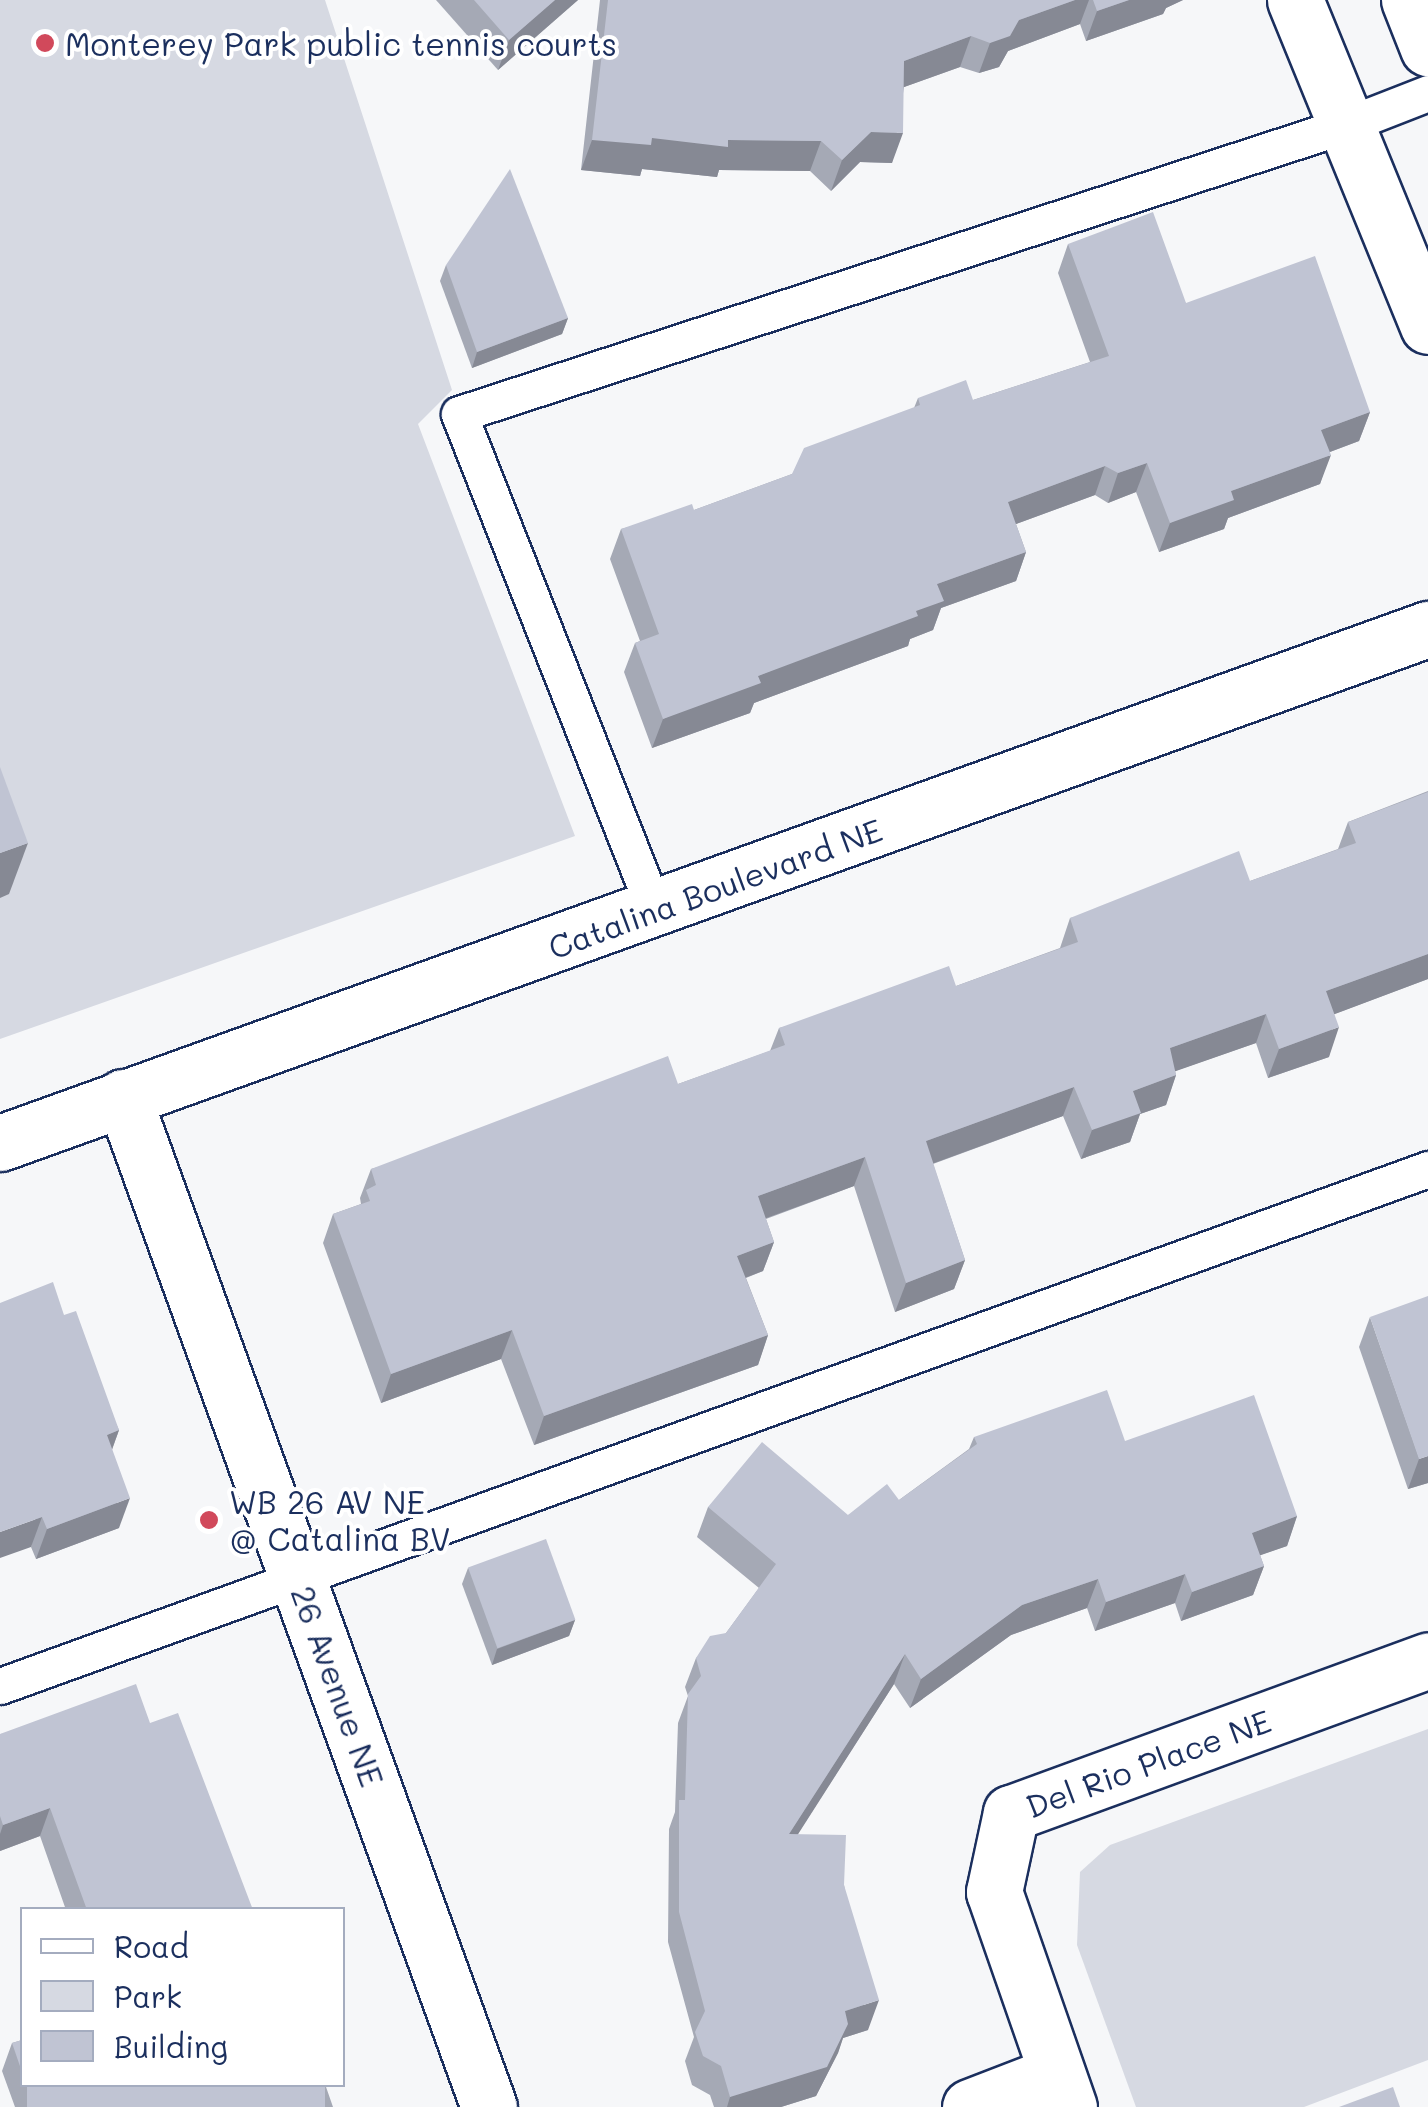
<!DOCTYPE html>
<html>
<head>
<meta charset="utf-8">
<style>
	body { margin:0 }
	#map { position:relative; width:1428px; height:2107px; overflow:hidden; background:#f6f7f9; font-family:Mali,sans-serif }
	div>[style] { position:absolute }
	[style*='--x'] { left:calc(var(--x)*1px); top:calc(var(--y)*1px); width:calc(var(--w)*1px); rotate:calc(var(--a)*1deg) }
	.green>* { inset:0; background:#d6d9e2 }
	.roads { filter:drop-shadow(2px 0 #1b2f5e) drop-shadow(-2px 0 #1b2f5e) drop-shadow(0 2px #1b2f5e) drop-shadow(0 -2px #1b2f5e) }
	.service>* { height:35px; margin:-17.5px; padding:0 17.5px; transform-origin:17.5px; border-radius:17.5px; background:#fff }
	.minor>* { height:55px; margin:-27.5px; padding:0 27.5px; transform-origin:27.5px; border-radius:27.5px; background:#fff }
	.tertiary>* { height:55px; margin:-27.5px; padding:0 27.5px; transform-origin:27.5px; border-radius:27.5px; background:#fff }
	.wall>* { inset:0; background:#a5a9b5 }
	.shaded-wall>* { inset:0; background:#868994 }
	.building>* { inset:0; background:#c0c4d3; transform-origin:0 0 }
	.dots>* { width:28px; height:28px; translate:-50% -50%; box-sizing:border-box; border:5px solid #fff; border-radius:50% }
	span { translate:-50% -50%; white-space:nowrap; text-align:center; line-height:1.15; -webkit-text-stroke:8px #fff; paint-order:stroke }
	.poi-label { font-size:32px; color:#1b2f5e }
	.left { translate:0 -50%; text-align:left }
	.street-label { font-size:32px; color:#1b2f5e }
	.legend { position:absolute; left:20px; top:1907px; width:325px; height:180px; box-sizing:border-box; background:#fff; border:2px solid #a4acbf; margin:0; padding:12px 18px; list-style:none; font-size:30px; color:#1b2f5e }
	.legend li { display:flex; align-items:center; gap:20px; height:50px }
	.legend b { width:50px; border:2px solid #a4acbf }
</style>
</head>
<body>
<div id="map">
	<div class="green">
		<div style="clip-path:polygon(0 0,325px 0,452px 390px,418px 424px,575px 836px,0 1039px)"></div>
		<div style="clip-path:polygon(1428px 1729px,1428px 2060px,1304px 2107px,1136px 2107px,1077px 1945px,1080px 1872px,1110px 1845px)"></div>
	</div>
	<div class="roads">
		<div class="service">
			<div style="--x:655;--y:911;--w:534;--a:-111.52"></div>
			<div style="--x:459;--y:414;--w:933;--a:-18.05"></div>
			<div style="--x:1346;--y:125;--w:88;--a:-21.3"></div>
			<div style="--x:0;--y:1686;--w:1519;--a:-19.9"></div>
		</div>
		<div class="minor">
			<div style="--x:1295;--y:0;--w:352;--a:67.8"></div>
			<div style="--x:1409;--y:0;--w:52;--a:68.4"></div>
			<div style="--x:970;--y:2107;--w:91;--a:-21.2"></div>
			<div style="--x:1069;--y:2107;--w:228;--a:-109.2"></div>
			<div style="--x:994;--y:1892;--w:81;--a:-77.9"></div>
			<div style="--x:1011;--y:1813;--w:444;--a:-20.1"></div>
		</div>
		<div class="tertiary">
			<div style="--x:123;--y:1097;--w:1074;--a:70.08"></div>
			<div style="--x:0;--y:1143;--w:1518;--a:-19.8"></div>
		</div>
	</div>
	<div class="wall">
		<div style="clip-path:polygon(436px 0,578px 0,498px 70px)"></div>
		<div style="clip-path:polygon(600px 0,1183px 0,1166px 8px,1163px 14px,1086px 41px,1080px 24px,1008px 51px,999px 67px,979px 73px,960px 67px,904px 87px,892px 163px,860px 162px,831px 191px,810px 171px,719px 170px,717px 177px,642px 169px,640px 176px,581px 170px)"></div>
		<div style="clip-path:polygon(1068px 244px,1186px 303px,1370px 412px,1359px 441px,1330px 452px,1320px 484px,1228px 518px,1224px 529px,1159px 552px,1136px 492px,1108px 503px,1095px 495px,1016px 524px,1026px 552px,1016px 581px,941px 608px,933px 630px,910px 639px,908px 646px,754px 703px,750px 713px,652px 748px,624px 672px,635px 643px,640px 641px,610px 559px,621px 529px,694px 510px,792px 474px,914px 408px,918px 398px,973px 400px,1090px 362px,1058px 273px)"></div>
		<div style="clip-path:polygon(446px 265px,568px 318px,562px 334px,472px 368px,440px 281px)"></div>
		<div style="clip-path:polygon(1428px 791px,1428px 979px,1334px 1014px,1329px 1057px,1268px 1078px,1256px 1043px,1175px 1071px,1176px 1075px,1166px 1105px,1140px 1114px,1130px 1142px,1081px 1159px,1063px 1116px,933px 1164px,965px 1260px,954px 1289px,895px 1312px,854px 1186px,766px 1219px,774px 1242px,763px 1271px,746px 1278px,768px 1335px,758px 1365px,534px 1445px,501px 1359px,381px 1403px,323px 1243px,333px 1214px,361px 1204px,360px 1198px,371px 1169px,678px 1084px,770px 1051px,779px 1028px,956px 986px,1060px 948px,1070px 918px,1250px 881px,1338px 849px,1348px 822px)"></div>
		<div style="clip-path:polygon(64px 1315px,119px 1430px,112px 1450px,119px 1528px,36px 1559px,31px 1547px)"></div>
		<div style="clip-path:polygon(1370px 1317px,1428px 1483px,1408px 1489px,1359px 1347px)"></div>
		<div style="clip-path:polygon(974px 1437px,1125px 1441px,1297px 1516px,1287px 1546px,1260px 1555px,1264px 1566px,1253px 1595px,1181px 1621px,1175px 1603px,1095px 1631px,1087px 1608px,1011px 1635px,910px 1708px,894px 1684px,797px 1835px,844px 1885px,868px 2030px,843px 2038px,838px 2053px,816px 2096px,781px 2107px,714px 2107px,710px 2095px,692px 2085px,685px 2061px,694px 2037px,668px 1942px,669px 1829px,675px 1812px,678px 1723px,688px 1696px,685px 1687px,696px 1658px,726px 1633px,759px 1588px,697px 1537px,708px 1507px,848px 1515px,899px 1500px,969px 1449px)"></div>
		<div style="clip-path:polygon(468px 1568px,575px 1620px,569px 1636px,492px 1665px,462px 1584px)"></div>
		<div style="clip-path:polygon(150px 1723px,253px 1910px,66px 1910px,40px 1836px,0 1851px,0 1734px)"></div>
		<div style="clip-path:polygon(22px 2040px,22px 2084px,325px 2084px,333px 2107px,15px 2107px,2px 2071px,12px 2043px)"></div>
	</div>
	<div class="shaded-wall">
		<div style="clip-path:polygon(555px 0,578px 0,498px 70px,509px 40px)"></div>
		<div style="clip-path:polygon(1075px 0,1089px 0,1080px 24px,1008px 51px,999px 67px,979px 73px,990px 43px,1019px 20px)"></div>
		<div style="clip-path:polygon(1129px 0,1183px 0,1166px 8px,1163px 14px,1086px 41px,1097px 11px)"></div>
		<div style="clip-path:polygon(971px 36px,960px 67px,893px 91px,904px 61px)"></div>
		<div style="clip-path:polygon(871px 132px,903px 133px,892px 163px,860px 162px,831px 191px,842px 160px)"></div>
		<div style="clip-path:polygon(652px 138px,728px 140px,821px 141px,810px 171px,719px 170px,717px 177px,642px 169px,640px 176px,581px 170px,592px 140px)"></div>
		<div style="clip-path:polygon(568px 318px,562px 334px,472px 368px,477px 352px)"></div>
		<div style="clip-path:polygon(1370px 412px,1359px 441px,1311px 459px,1321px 430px)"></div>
		<div style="clip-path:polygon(1331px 455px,1320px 484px,1228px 518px,1224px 529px,1159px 552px,1170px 523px,1231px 491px)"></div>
		<div style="clip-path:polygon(1147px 463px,1136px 492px,1108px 503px,1118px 473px)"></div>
		<div style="clip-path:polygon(1105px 466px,1095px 495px,997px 531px,1008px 502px)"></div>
		<div style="clip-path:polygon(1026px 552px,1016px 581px,941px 608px,933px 630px,910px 639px,908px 646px,754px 703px,750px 713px,652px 748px,663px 719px,758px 676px,916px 611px,937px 584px)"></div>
		<div style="clip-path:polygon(28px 843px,9px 894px,0 898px,0 853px)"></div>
		<div style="clip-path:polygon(1428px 954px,1428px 979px,1316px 1021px,1326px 991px)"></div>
		<div style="clip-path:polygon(1266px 1014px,1256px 1043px,1159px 1077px,1170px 1048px)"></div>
		<div style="clip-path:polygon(1339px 1027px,1329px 1057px,1268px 1078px,1279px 1049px)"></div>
		<div style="clip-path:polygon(1176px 1075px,1166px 1105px,1140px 1114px,1130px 1142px,1081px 1159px,1092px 1130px,1133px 1091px)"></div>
		<div style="clip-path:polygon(1074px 1087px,1063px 1116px,915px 1170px,926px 1141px)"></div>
		<div style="clip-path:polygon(865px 1157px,854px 1186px,747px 1225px,758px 1196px)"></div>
		<div style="clip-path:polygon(774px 1242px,763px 1271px,726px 1285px,737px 1256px)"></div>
		<div style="clip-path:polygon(965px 1260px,954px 1289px,895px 1312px,906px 1283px)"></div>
		<div style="clip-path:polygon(512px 1330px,501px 1359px,381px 1403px,391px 1374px)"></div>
		<div style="clip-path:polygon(768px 1335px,758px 1365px,534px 1445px,544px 1416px)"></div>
		<div style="clip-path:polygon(119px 1430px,108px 1460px,107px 1435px)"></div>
		<div style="clip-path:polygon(1428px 1456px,1428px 1483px,1408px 1489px,1419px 1459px)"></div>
		<div style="clip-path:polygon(130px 1498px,119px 1528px,36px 1559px,47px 1529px)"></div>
		<div style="clip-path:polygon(1297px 1516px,1287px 1546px,1241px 1562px,1252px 1533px)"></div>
		<div style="clip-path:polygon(42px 1517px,31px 1547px,0 1558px,0 1532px)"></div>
		<div style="clip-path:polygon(1264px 1566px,1253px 1595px,1181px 1621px,1192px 1592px)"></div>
		<div style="clip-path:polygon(1185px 1574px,1175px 1603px,1095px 1631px,1106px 1602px)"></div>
		<div style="clip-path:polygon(1098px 1579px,1087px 1608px,1011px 1635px,910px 1708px,921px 1679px,1022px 1605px)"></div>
		<div style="clip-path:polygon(575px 1620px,569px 1636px,492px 1665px,497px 1649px)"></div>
		<div style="clip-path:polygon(905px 1654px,894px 1684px,779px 1864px,789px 1834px)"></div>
		<div style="clip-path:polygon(50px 1808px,40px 1836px,0 1851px,0 1834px,3px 1825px)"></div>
		<div style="clip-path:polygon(879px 2000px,868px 2030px,843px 2038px,838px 2053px,816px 2096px,781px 2107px,727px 2107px,730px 2097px,845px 2011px)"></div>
	</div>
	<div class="building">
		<div style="clip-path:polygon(474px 0,555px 0,509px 40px)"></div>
		<div style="clip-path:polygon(608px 0,1075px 0,1019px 20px,1010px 36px,990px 43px,971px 36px,904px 61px,903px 133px,871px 132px,842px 160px,821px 141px,728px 140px,728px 147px,652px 138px,651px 145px,592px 140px)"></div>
		<div style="clip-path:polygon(1093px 0,1129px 0,1097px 11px)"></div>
		<div style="clip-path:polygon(510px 169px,568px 318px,477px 352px,446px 265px)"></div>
		<div style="clip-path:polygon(1153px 212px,1186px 303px,1315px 256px,1370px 412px,1321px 430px,1331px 455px,1231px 491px,1234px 500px,1170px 523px,1147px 463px,1118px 473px,1105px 466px,1008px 502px,1026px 552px,937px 584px,944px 601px,916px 611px,918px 616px,758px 676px,761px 683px,663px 719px,635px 643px,659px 634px,621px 529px,692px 504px,694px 510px,792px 474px,804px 448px,920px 405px,918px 398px,966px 380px,973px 400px,1109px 356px,1068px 244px)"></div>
		<div style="clip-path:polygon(0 767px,28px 843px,0 853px)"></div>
		<div style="clip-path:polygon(1428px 792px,1428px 954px,1326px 991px,1339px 1027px,1279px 1049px,1266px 1014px,1170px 1048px,1176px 1075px,1133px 1091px,1141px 1113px,1092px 1130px,1074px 1087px,926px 1141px,965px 1260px,906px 1283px,865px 1157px,758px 1196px,774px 1242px,737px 1256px,768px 1335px,544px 1416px,512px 1330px,391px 1374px,333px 1214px,370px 1201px,366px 1190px,376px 1185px,371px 1169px,668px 1056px,678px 1084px,785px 1045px,779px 1028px,949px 966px,956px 986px,1078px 942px,1070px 918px,1239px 851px,1250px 881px,1356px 843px,1348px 822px)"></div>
		<div style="clip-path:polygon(53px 1282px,64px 1315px,76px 1311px,119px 1430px,107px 1435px,130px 1498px,47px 1529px,42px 1517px,0 1532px,0 1303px)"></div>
		<div style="clip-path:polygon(1428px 1296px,1428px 1456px,1419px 1459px,1370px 1317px)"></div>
		<div style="clip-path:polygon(1107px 1390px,1125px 1441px,1254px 1395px,1297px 1516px,1252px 1533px,1264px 1566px,1192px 1592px,1185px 1574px,1106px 1602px,1098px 1579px,1022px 1605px,921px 1679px,905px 1654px,789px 1834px,846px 1835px,844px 1885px,879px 2000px,845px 2011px,848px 2024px,827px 2067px,730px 2097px,721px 2066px,703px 2056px,695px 2032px,705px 2011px,679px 1912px,679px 1800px,685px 1800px,688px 1694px,701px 1676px,696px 1658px,710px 1636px,726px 1633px,776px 1564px,708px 1507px,762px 1442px,848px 1515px,887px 1484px,899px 1500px,977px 1444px,974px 1437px)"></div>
		<div style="left:546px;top:1539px;width:86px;height:83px;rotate:70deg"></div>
		<div style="clip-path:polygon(136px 1684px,150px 1723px,178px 1713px,253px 1910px,87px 1910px,50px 1808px,3px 1825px,0 1816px,0 1734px)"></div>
		<div style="clip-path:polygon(22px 2040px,22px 2072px,12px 2043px)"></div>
		<div style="left:27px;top:2084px;width:298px;height:24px"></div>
		<div style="clip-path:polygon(1393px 2087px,1400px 2107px,1339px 2107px)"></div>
	</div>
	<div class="dots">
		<div style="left:45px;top:43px;background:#d1495b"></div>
		<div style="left:209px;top:1520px;background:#d1495b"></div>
	</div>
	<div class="poi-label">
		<span class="left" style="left:65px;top:43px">Monterey Park public tennis courts</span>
		<span class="left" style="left:229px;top:1520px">WB 26 AV NE<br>@ Catalina BV</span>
	</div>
	<div class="street-label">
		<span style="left:715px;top:888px;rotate:-20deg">Catalina Boulevard NE</span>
		<span style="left:338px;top:1686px;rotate:70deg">26 Avenue NE</span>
		<span style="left:1148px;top:1763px;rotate:-20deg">Del Rio Place NE</span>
	</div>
	<ul class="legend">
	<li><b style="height:12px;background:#fff"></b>Road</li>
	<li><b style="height:28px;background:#d6d9e2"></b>Park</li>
	<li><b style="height:28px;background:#c0c4d3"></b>Building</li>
	</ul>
</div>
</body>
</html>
